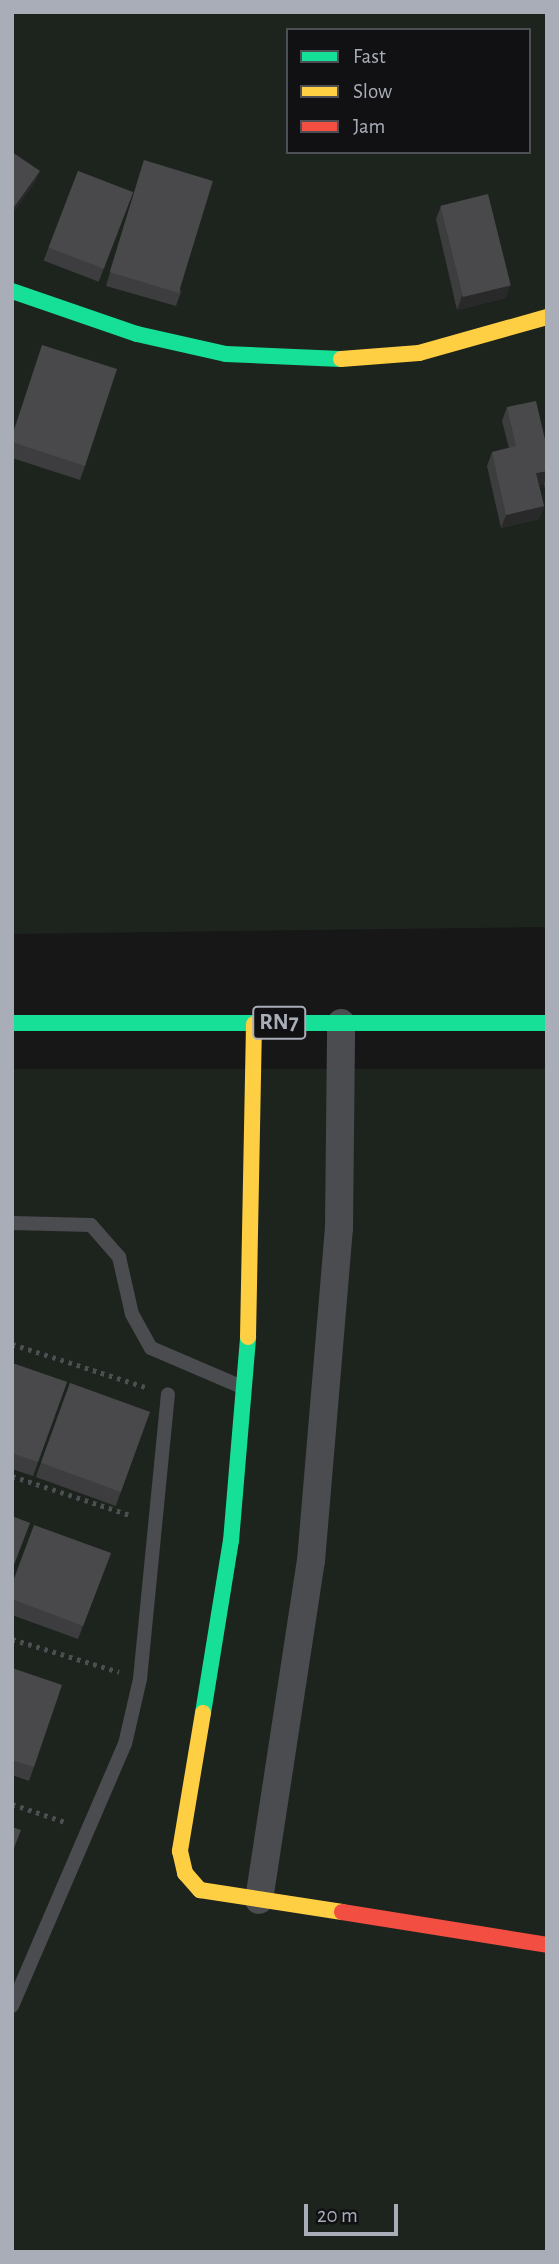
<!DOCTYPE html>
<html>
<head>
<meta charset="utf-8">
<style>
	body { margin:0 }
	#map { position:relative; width:559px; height:2264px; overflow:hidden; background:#171717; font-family:"Alegreya Sans",sans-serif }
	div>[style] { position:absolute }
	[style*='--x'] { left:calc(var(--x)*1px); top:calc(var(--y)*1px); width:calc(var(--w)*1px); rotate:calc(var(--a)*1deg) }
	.green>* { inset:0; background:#1d241e; transform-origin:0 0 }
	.path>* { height:4.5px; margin-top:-2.25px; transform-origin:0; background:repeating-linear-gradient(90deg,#4d4e52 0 3.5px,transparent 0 8.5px) }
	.lane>* { height:14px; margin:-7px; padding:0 7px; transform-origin:7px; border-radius:7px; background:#4b4c50 }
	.street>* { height:28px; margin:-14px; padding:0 14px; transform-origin:14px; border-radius:14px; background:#4b4c50 }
	.fast>* { height:16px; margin:-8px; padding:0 8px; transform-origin:8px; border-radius:8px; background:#16e098 }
	.slow>* { height:16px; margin:-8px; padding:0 8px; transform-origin:8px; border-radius:8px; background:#ffcf43 }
	.jam>* { height:16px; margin:-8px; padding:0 8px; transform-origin:8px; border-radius:8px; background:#f24e42 }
	.wall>* { inset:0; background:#3d3d3f; transform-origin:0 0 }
	.shaded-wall>* { inset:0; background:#29292a }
	.building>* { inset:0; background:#49494c; transform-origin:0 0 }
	span { translate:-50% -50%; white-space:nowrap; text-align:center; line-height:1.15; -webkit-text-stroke:5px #111113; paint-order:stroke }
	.shield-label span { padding:2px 5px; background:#111113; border:2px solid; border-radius:5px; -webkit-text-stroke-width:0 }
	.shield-label { font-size:23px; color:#a8adb8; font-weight:700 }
	.frame { position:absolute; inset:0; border:14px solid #a8adb8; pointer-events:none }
	.legend { position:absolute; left:286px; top:28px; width:245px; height:126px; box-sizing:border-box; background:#111113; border:2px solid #4d4f55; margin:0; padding:9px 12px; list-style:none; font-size:21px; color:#a8adb8 }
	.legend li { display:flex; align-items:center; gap:14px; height:35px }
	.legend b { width:35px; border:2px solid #4d4f55 }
	.scale { position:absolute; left:304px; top:2204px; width:94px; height:32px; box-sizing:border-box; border:4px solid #a8adb8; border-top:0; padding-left:9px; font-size:21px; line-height:24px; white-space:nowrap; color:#a8adb8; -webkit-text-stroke:5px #111113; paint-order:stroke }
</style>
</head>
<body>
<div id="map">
	<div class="green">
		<div style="clip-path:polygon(evenodd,12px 12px,547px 12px,547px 927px,12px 934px,12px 12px,288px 30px,529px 30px,529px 152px,288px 152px,288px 30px)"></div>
		<div style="left:12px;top:1069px;width:535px;height:1183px"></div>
	</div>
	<div class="path">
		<div style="--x:12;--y:1344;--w:143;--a:17.9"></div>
		<div style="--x:12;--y:1476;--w:127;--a:18.3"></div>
		<div style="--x:12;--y:1639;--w:112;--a:17.1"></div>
		<div style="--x:12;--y:1804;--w:59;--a:18.7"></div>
	</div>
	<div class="lane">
		<div style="--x:12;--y:1223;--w:79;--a:1.5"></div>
		<div style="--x:91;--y:1225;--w:43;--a:48.8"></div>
		<div style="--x:119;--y:1257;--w:58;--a:77.2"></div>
		<div style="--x:132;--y:1314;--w:39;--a:61"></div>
		<div style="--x:151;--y:1348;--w:99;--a:23.2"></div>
		<div style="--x:12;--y:2006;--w:285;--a:-66.7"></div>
		<div style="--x:125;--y:1744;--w:67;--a:-77"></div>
		<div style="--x:140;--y:1679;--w:286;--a:-84.4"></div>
	</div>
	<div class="street">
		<div style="--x:259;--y:1900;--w:343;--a:-81.3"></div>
		<div style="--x:311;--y:1561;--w:334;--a:-85.2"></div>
		<div style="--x:339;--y:1228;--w:205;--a:-89.4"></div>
	</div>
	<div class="fast">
		<div style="--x:12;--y:291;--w:132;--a:19"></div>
		<div style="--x:137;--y:334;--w:91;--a:12.7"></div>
		<div style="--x:226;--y:354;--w:115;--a:2.5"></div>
		<div style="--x:12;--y:1023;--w:535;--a:0"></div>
		<div style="--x:203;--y:1713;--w:174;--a:-80.8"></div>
		<div style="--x:231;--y:1541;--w:205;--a:-85.2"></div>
	</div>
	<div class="slow">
		<div style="--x:341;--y:359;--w:78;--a:-4.4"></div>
		<div style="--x:419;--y:353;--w:133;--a:-15.7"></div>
		<div style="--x:248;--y:1337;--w:313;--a:-88.9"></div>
		<div style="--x:203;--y:1713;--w:140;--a:99.5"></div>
		<div style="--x:180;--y:1851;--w:23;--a:77"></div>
		<div style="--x:185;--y:1873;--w:23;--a:49"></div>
		<div style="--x:200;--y:1890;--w:144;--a:8.8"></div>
	</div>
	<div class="jam">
		<div style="--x:342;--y:1912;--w:208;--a:9.1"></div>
	</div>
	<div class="wall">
		<div style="clip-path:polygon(144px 160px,181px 292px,176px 306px,106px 286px)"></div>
		<div style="left:78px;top:171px;width:59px;height:96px;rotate:21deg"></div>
		<div style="clip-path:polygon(441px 206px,510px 285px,505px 298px,457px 310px,436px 219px)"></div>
		<div style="clip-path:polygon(507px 407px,547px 448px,547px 497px,544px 484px,539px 485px,544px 506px,539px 519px,501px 528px,487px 466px,492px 452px,509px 448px,502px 421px)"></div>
		<div style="clip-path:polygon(12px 434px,85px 466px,80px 480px,12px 458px)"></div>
		<div style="clip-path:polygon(12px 1363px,67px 1382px,33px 1476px,12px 1469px)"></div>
		<div style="left:70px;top:1383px;width:85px;height:100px;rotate:20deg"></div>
		<div style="clip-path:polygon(111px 1553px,78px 1639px,12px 1615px,12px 1584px)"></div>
		<div style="clip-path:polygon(12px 1668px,34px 1767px,29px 1781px,12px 1775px)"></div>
	</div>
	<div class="shaded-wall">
		<div style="clip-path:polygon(40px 171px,36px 181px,12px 215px,12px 210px)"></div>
		<div style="clip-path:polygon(510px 285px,505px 298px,457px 310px,462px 296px)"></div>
		<div style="clip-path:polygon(547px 471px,547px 476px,544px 484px,532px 487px,536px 473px)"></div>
		<div style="clip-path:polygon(544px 506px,539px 519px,501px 528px,506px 515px)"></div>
	</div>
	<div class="building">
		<div style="clip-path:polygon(12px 152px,40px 171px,12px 210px)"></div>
		<div style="left:144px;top:160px;width:72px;height:117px;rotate:17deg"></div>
		<div style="left:78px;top:171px;width:59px;height:82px;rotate:21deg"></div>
		<div style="left:488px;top:194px;width:94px;height:49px;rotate:76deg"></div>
		<div style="clip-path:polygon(42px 345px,117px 369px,85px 466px,12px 442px,12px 436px)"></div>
		<div style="clip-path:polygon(536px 401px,547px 448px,547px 471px,536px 473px,544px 506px,506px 515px,492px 452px,516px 446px,507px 407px)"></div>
		<div style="clip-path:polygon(12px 1363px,67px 1382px,38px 1462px,12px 1453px)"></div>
		<div style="left:70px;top:1383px;width:85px;height:85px;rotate:20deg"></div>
		<div style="clip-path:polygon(12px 1516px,30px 1523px,12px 1570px)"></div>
		<div style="clip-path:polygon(34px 1525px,111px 1553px,83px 1626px,12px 1599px,12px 1584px)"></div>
		<div style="clip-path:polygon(12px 1668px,62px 1685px,34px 1767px,12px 1760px)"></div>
		<div style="clip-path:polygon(12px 1827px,21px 1830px,12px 1853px)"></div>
	</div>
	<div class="shield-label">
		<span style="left:279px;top:1023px">RN7</span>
	</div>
	<div class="frame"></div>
	<ul class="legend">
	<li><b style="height:9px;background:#16e098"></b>Fast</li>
	<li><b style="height:9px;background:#ffcf43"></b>Slow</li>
	<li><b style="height:9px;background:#f24e42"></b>Jam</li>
	</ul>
	<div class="scale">20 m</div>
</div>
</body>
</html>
